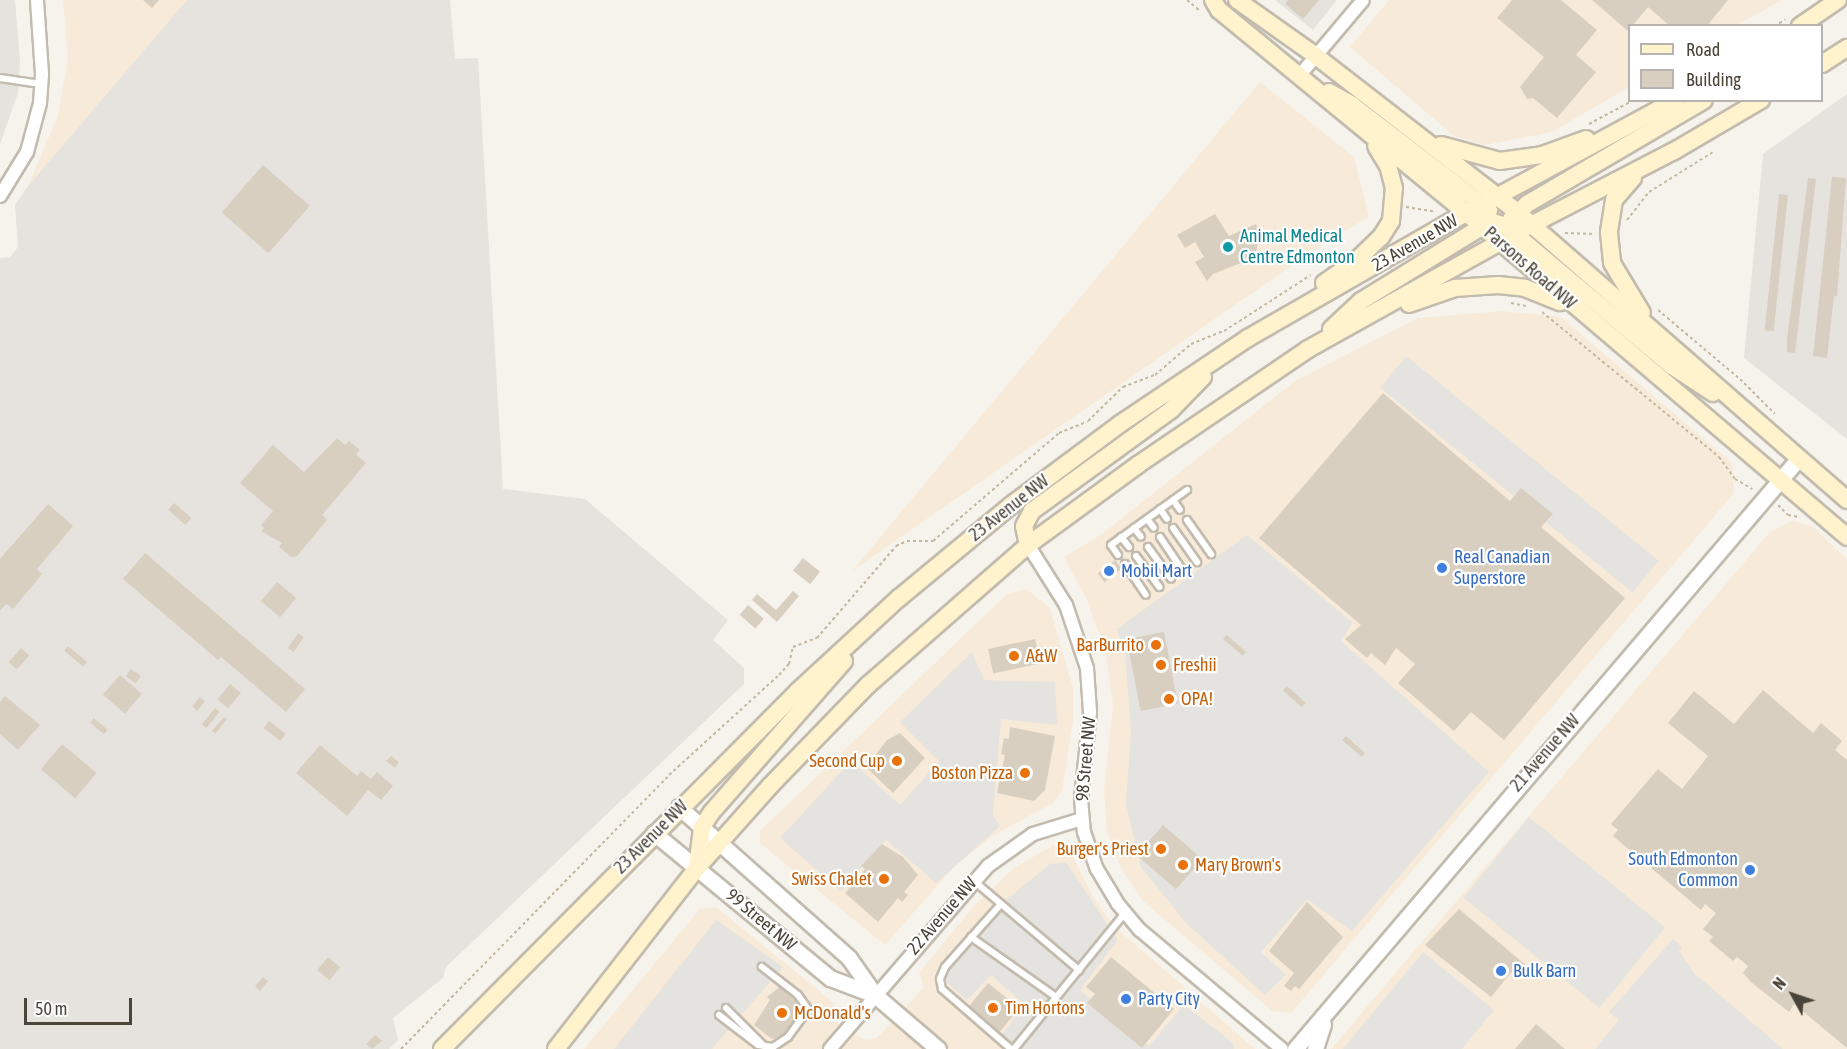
<!DOCTYPE html>
<html>
<head>
<meta charset="utf-8">
<style>
	body { margin:0 }
	#map { position:relative; width:1847px; height:1049px; overflow:hidden; background:#f6f3ec; font-family:"Asap Condensed",sans-serif }
	div>[style] { position:absolute }
	[style*='--x'] { left:calc(var(--x)*1px); top:calc(var(--y)*1px); width:calc(var(--w)*1px); rotate:calc(var(--a)*1deg) }
	.commercial>* { inset:0; background:#f7ead8 }
	.industrial>* { inset:0; background:#e6e2dd }
	.parking>* { inset:0; background:#e5e3e0; transform-origin:0 0 }
	.building>* { inset:0; background:#d8cfc1; transform-origin:0 0 }
	.path>* { height:2px; margin-top:-1px; transform-origin:0; background:repeating-linear-gradient(90deg,#c4b79f 0 3px,transparent 0 6px) }
	.roads { filter:drop-shadow(2px 0 #c2bbae) drop-shadow(-2px 0 #c2bbae) drop-shadow(0 2px #c2bbae) drop-shadow(0 -2px #c2bbae) }
	.service>* { height:6px; margin:-3px; padding:0 3px; transform-origin:3px; border-radius:3px; background:#fff }
	.minor>* { height:12px; margin:-6px; padding:0 6px; transform-origin:6px; border-radius:6px; background:#fff }
	.tertiary>* { height:15px; margin:-7.5px; padding:0 7.5px; transform-origin:7.5px; border-radius:7.5px; background:#fff }
	.secondary>* { height:16px; margin:-8px; padding:0 8px; transform-origin:8px; border-radius:8px; background:#fff3cd }
	.dots>* { width:16px; height:16px; translate:-50% -50%; box-sizing:border-box; border:3px solid #fff; border-radius:50% }
	span { translate:-50% -50%; white-space:nowrap; text-align:center; line-height:1.15; -webkit-text-stroke:4.5px #fff; paint-order:stroke }
	.culture-label { font-size:18px; color:#0d838f }
	.left { translate:0 -50%; text-align:left }
	.street-label { font-size:18px; color:#4b4439 }
	.shop-label { font-size:18px; color:#366cbe }
	.right { translate:-100% -50%; text-align:right }
	.food-label { font-size:18px; color:#c56008 }
	.legend { position:absolute; left:1628px; top:24px; width:195px; height:78px; box-sizing:border-box; background:#fff; border:2px solid #b7b4b0; margin:0; padding:8px 10px; list-style:none; font-size:18px; color:#4b4439 }
	.legend li { display:flex; align-items:center; gap:12px; height:30px }
	.legend b { width:30px; border:2px solid #b7b4b0 }
	.north { position:absolute; left:1763px; top:965px; width:60px; height:60px; -webkit-text-stroke:4px #fff; paint-order:stroke; rotate:310deg; font-size:16px; font-weight:700; line-height:24px; text-align:center; color:#4b4439 }
	.north::after { content:''; display:block; margin:auto; width:21px; height:27px; background:#4b4439; clip-path:polygon(50% 0,100% 100%,50% 72%,0 100%) }
	.scale { position:absolute; left:24px; top:998px; width:108px; height:27px; box-sizing:border-box; border:3px solid #4b4439; border-top:0; padding-left:8px; font-size:18px; line-height:21px; white-space:nowrap; color:#4b4439; -webkit-text-stroke:4px #fff; paint-order:stroke }
</style>
</head>
<body>
<div id="map">
	<div class="commercial">
		<div style="clip-path:polygon(63px 0,187px 0,28px 186px,58px 116px,68px 58px)"></div>
		<div style="clip-path:polygon(1389px 0,1782px 0,1737px 25px,1630px 26px,1629px 87px,1552px 132px,1485px 145px,1454px 136px,1350px 47px)"></div>
		<div style="clip-path:polygon(1260px 82px,1354px 157px,1369px 217px,1330px 239px,852px 571px)"></div>
		<div style="clip-path:polygon(1502px 311px,1561px 317px,1732px 463px,1734px 493px,1291px 1013px,1272px 1011px,1143px 901px,1121px 868px,1107px 832px,1104px 792px,1113px 705px,1106px 654px,1087px 600px,1064px 557px,1102px 534px,1295px 381px,1418px 318px)"></div>
		<div style="clip-path:polygon(1792px 521px,1812px 526px,1847px 559px,1847px 1049px,1331px 1049px,1770px 532px)"></div>
		<div style="clip-path:polygon(1026px 589px,1050px 608px,1073px 688px,1073px 721px,1062px 791px,1053px 803px,992px 836px,952px 869px,885px 945px,760px 843px,760px 831px,1007px 594px)"></div>
		<div style="clip-path:polygon(1054px 845px,1070px 851px,1092px 895px,1113px 925px,1255px 1049px,584px 1049px,700px 909px,716px 907px,834px 1003px,831px 1020px,866px 1040px,877px 1038px,924px 987px,919px 973px,973px 907px,1014px 868px)"></div>
	</div>
	<div class="industrial">
		<div style="clip-path:polygon(0 0,15px 0,20px 62px,18px 93px,0 144px)"></div>
		<div style="clip-path:polygon(187px 0,450px 0,455px 59px,478px 58px,503px 489px,585px 499px,728px 620px,713px 640px,744px 668px,744px 684px,446px 967px,443px 978px,393px 1018px,398px 1040px,389px 1049px,0 1049px,0 258px,10px 257px,18px 247px,15px 205px,28px 186px)"></div>
		<div style="clip-path:polygon(1275px 0,1337px 0,1313px 30px)"></div>
		<div style="clip-path:polygon(1847px 94px,1847px 439px,1744px 358px,1763px 154px)"></div>
	</div>
	<div class="parking">
		<div style="left:1406px;top:356px;width:325px;height:41px;rotate:39deg"></div>
		<div style="clip-path:polygon(1247px 535px,1353px 623px,1341px 641px,1489px 772px,1352px 931px,1307px 899px,1261px 952px,1286px 975px,1265px 995px,1186px 923px,1141px 867px,1126px 804px,1131px 730px,1125px 654px,1117px 629px)"></div>
		<div style="clip-path:polygon(972px 652px,984px 680px,1055px 682px,1057px 725px,1001px 719px,993px 815px,1000px 826px,936px 883px,886px 840px,841px 891px,780px 838px,851px 761px,900px 805px,939px 761px,900px 722px)"></div>
		<div style="left:1529px;top:817px;width:175px;height:104px;rotate:39deg"></div>
		<div style="clip-path:polygon(1066px 862px,1118px 940px,1080px 990px,1149px 1046px,1184px 1005px,1233px 1043px,1234px 1049px,1004px 1049px,998px 1041px,1024px 1004px,991px 975px,967px 1000px,943px 979px,990px 913px,1050px 864px)"></div>
		<div style="clip-path:polygon(716px 920px,783px 967px,712px 1049px,614px 1049px)"></div>
		<div style="clip-path:polygon(1673px 939px,1682px 947px,1679px 951px,1694px 973px,1783px 1049px,1595px 1049px,1619px 1020px,1609px 1012px)"></div>
		<div style="clip-path:polygon(1423px 952px,1494px 1010px,1462px 1049px,1343px 1049px)"></div>
	</div>
	<div class="building">
		<div style="clip-path:polygon(143px 0,159px 0,152px 8px)"></div>
		<div style="clip-path:polygon(1288px 0,1319px 0,1303px 19px,1285px 4px)"></div>
		<div style="clip-path:polygon(1512px 0,1561px 0,1597px 30px,1576px 55px,1596px 72px,1557px 118px,1533px 98px,1527px 99px,1520px 87px,1544px 57px,1497px 18px)"></div>
		<div style="clip-path:polygon(1592px 0,1728px 0,1707px 26px,1670px 26px,1648px 7px,1628px 31px)"></div>
		<div style="left:263px;top:165px;width:62px;height:63px;rotate:41deg"></div>
		<div style="clip-path:polygon(1832px 177px,1846px 178px,1837px 296px,1834px 296px,1827px 358px,1813px 356px)"></div>
		<div style="clip-path:polygon(1808px 178px,1816px 179px,1795px 353px,1787px 352px,1787px 339px)"></div>
		<div style="left:1779px;top:194px;width:9px;height:137px;rotate:6deg"></div>
		<div style="clip-path:polygon(1215px 214px,1229px 236px,1256px 224px,1260px 235px,1256px 252px,1253px 251px,1243px 262px,1213px 274px,1207px 281px,1195px 262px,1204px 257px,1195px 242px,1185px 248px,1177px 235px)"></div>
		<div style="clip-path:polygon(1383px 393px,1510px 501px,1521px 488px,1553px 514px,1541px 527px,1625px 598px,1504px 740px,1471px 712px,1454px 731px,1398px 683px,1415px 664px,1396px 648px,1385px 665px,1371px 653px,1367px 658px,1345px 639px,1361px 625px,1259px 538px)"></div>
		<div style="clip-path:polygon(337px 438px,345px 445px,349px 441px,360px 450px,356px 454px,366px 463px,322px 515px,327px 520px,297px 556px,291px 557px,279px 547px,282px 543px,261px 531px,264px 528px,261px 525px,273px 511px,240px 483px,273px 445px,304px 472px)"></div>
		<div style="left:174px;top:503px;width:23px;height:9px;rotate:41deg"></div>
		<div style="clip-path:polygon(48px 504px,73px 526px,37px 569px,42px 574px,13px 609px,6px 604px,0 611px,0 559px)"></div>
		<div style="clip-path:polygon(145px 553px,305px 689px,286px 712px,221px 657px,218px 660px,123px 579px)"></div>
		<div style="left:803px;top:558px;width:22px;height:16px;rotate:39deg"></div>
		<div style="left:1115px;top:560px;width:11px;height:22px;rotate:52deg"></div>
		<div style="left:277px;top:582px;width:25px;height:25px;rotate:40deg"></div>
		<div style="clip-path:polygon(793px 591px,799px 596px,777px 622px,752px 600px,757px 594px,776px 610px)"></div>
		<div style="left:748px;top:605px;width:21px;height:13px;rotate:41deg"></div>
		<div style="left:1164px;top:632px;width:73px;height:38px;rotate:79deg"></div>
		<div style="left:298px;top:633px;width:7px;height:18px;rotate:34deg"></div>
		<div style="clip-path:polygon(1227px 635px,1246px 652px,1243px 656px,1223px 639px)"></div>
		<div style="left:1035px;top:639px;width:25px;height:48px;rotate:78deg"></div>
		<div style="left:68px;top:646px;width:25px;height:6px;rotate:40deg"></div>
		<div style="left:21px;top:648px;width:11px;height:19px;rotate:41deg"></div>
		<div style="left:131px;top:669px;width:12px;height:9px;rotate:35deg"></div>
		<div style="left:120px;top:675px;width:29px;height:26px;rotate:41deg"></div>
		<div style="left:230px;top:684px;width:14px;height:20px;rotate:39deg"></div>
		<div style="left:1287px;top:686px;width:25px;height:6px;rotate:42deg"></div>
		<div style="clip-path:polygon(1763px 690px,1813px 733px,1821px 723px,1842px 741px,1835px 750px,1847px 760px,1847px 1048px,1794px 1004px,1789px 1012px,1751px 982px,1743px 973px,1748px 966px,1737px 957px,1733px 961px,1709px 941px,1713px 937px,1703px 929px,1716px 913px,1705px 904px,1701px 910px,1613px 836px,1618px 830px,1611px 824px,1658px 769px,1682px 789px,1708px 756px,1668px 723px,1694px 691px,1734px 724px)"></div>
		<div style="clip-path:polygon(5px 696px,40px 725px,18px 750px,0 734px,0 702px)"></div>
		<div style="clip-path:polygon(200px 697px,205px 701px,197px 711px,192px 706px)"></div>
		<div style="left:215px;top:708px;width:6px;height:21px;rotate:39deg"></div>
		<div style="clip-path:polygon(224px 717px,227px 719px,215px 734px,212px 731px)"></div>
		<div style="left:94px;top:718px;width:18px;height:6px;rotate:41deg"></div>
		<div style="left:269px;top:721px;width:21px;height:9px;rotate:37deg"></div>
		<div style="clip-path:polygon(1010px 727px,1055px 736px,1045px 790px,1034px 801px,997px 793px,1005px 755px,1001px 754px,1004px 738px,1009px 739px)"></div>
		<div style="clip-path:polygon(900px 733px,925px 758px,893px 793px,866px 767px,887px 740px)"></div>
		<div style="clip-path:polygon(1346px 736px,1365px 753px,1362px 757px,1342px 740px)"></div>
		<div style="left:62px;top:744px;width:45px;height:33px;rotate:40deg"></div>
		<div style="clip-path:polygon(320px 745px,357px 776px,361px 771px,371px 779px,377px 772px,393px 786px,381px 800px,368px 790px,347px 816px,296px 773px)"></div>
		<div style="clip-path:polygon(391px 756px,399px 762px,395px 768px,386px 761px)"></div>
		<div style="left:1163px;top:825px;width:52px;height:40px;rotate:41deg"></div>
		<div style="clip-path:polygon(882px 844px,903px 857px,918px 875px,904px 892px,908px 895px,902px 902px,898px 898px,878px 922px,845px 893px,865px 869px,861px 866px)"></div>
		<div style="clip-path:polygon(1307px 902px,1343px 937px,1299px 989px,1295px 986px,1291px 991px,1284px 986px,1294px 973px,1269px 951px)"></div>
		<div style="clip-path:polygon(1459px 909px,1528px 967px,1522px 974px,1515px 968px,1491px 997px,1425px 945px)"></div>
		<div style="left:328px;top:957px;width:16px;height:17px;rotate:40deg"></div>
		<div style="clip-path:polygon(1111px 957px,1174px 1009px,1142px 1048px,1087px 1003px,1095px 994px,1086px 987px)"></div>
		<div style="clip-path:polygon(263px 977px,268px 981px,260px 991px,255px 986px)"></div>
		<div style="left:988px;top:983px;width:40px;height:31px;rotate:39deg"></div>
		<div style="clip-path:polygon(781px 986px,804px 1005px,801px 1008px,806px 1012px,785px 1038px,772px 1039px,754px 1025px,770px 1000px,767px 997px)"></div>
		<div style="clip-path:polygon(1536px 1024px,1565px 1049px,1515px 1049px)"></div>
		<div style="clip-path:polygon(375px 1035px,382px 1041px,372px 1049px,366px 1044px)"></div>
	</div>
	<div class="path">
		<div style="--x:1187;--y:0;--w:17;--a:40"></div>
		<div style="--x:1774;--y:26;--w:13;--a:-29"></div>
		<div style="--x:1589;--y:124;--w:51;--a:-28.1"></div>
		<div style="--x:1406;--y:207;--w:30;--a:9"></div>
		<div style="--x:1627;--y:220;--w:36;--a:-52"></div>
		<div style="--x:1649;--y:192;--w:75;--a:-32"></div>
		<div style="--x:1565;--y:233;--w:30;--a:2"></div>
		<div style="--x:1511;--y:303;--w:15;--a:11"></div>
		<div style="--x:1658;--y:310;--w:107;--a:40.1"></div>
		<div style="--x:1740;--y:379;--w:49;--a:45"></div>
		<div style="--x:1542;--y:312;--w:229;--a:39.3"></div>
		<div style="--x:1719;--y:457;--w:27;--a:54"></div>
		<div style="--x:1735;--y:479;--w:20;--a:30"></div>
		<div style="--x:1778;--y:505;--w:14;--a:45"></div>
		<div style="--x:1788;--y:515;--w:11;--a:10"></div>
		<div style="--x:401;--y:1049;--w:383;--a:-45.6"></div>
		<div style="--x:669;--y:775;--w:149;--a:-42.3"></div>
		<div style="--x:779;--y:675;--w:15;--a:-48"></div>
		<div style="--x:789;--y:664;--w:17;--a:-77"></div>
		<div style="--x:793;--y:647;--w:26;--a:-21"></div>
		<div style="--x:817;--y:638;--w:121;--a:-49.3"></div>
		<div style="--x:896;--y:546;--w:12;--a:-24"></div>
		<div style="--x:907;--y:541;--w:26;--a:0"></div>
		<div style="--x:933;--y:541;--w:166;--a:-40.6"></div>
		<div style="--x:1059;--y:433;--w:31;--a:-22"></div>
		<div style="--x:1088;--y:421;--w:49;--a:-44.2"></div>
		<div style="--x:1123;--y:387;--w:34;--a:-21"></div>
		<div style="--x:1155;--y:375;--w:48;--a:-40.7"></div>
		<div style="--x:1191;--y:344;--w:35;--a:-22"></div>
		<div style="--x:1224;--y:331;--w:103;--a:-32.8"></div>
	</div>
	<div class="roads">
		<div class="service">
			<div style="--x:0;--y:78;--w:41;--a:8.3"></div>
			<div style="--x:1173;--y:500;--w:12;--a:55"></div>
			<div style="--x:1160;--y:509;--w:12;--a:55"></div>
			<div style="--x:1147;--y:519;--w:11;--a:52"></div>
			<div style="--x:1187;--y:520;--w:42;--a:54.8"></div>
			<div style="--x:1134;--y:528;--w:11;--a:52"></div>
			<div style="--x:1173;--y:528;--w:42;--a:54.8"></div>
			<div style="--x:1121;--y:537;--w:13;--a:51"></div>
			<div style="--x:1160;--y:537;--w:41;--a:55.9"></div>
			<div style="--x:1148;--y:547;--w:39;--a:54"></div>
			<div style="--x:1118;--y:555;--w:12;--a:-125"></div>
			<div style="--x:1111;--y:545;--w:94;--a:-35.9"></div>
			<div style="--x:1136;--y:556;--w:39;--a:53"></div>
			<div style="--x:1125;--y:564;--w:37;--a:56"></div>
			<div style="--x:974;--y:881;--w:138;--a:40.3"></div>
			<div style="--x:1001;--y:904;--w:84;--a:131.6"></div>
			<div style="--x:945;--y:967;--w:13;--a:113"></div>
			<div style="--x:940;--y:979;--w:10;--a:79"></div>
			<div style="--x:942;--y:989;--w:91;--a:41"></div>
			<div style="--x:971;--y:937;--w:104;--a:35.2"></div>
			<div style="--x:726;--y:1008;--w:55;--a:45"></div>
			<div style="--x:719;--y:1015;--w:49;--a:37.6"></div>
			<div style="--x:758;--y:1045;--w:15;--a:8"></div>
			<div style="--x:773;--y:1047;--w:18;--a:-34"></div>
			<div style="--x:788;--y:1037;--w:34;--a:-54"></div>
			<div style="--x:808;--y:1009;--w:17;--a:-126"></div>
			<div style="--x:798;--y:995;--w:46;--a:-142.1"></div>
			<div style="--x:1014;--y:1049;--w:176;--a:-50.8"></div>
		</div>
		<div class="minor">
			<div style="--x:1299;--y:76;--w:99;--a:-49.9"></div>
			<div style="--x:0;--y:196;--w:52;--a:-58.5"></div>
			<div style="--x:27;--y:152;--w:51;--a:-75.1"></div>
			<div style="--x:40;--y:103;--w:29;--a:-86"></div>
			<div style="--x:42;--y:74;--w:74;--a:-93.9"></div>
			<div style="--x:1028;--y:545;--w:71;--a:57.7"></div>
			<div style="--x:1066;--y:605;--w:66;--a:71.6"></div>
			<div style="--x:1087;--y:668;--w:44;--a:86.1"></div>
			<div style="--x:1090;--y:712;--w:87;--a:95.9"></div>
			<div style="--x:1081;--y:799;--w:33;--a:85"></div>
			<div style="--x:1084;--y:832;--w:39;--a:71"></div>
			<div style="--x:1097;--y:869;--w:41;--a:59"></div>
			<div style="--x:1118;--y:904;--w:34;--a:50"></div>
			<div style="--x:1140;--y:930;--w:185;--a:40"></div>
			<div style="--x:830;--y:1049;--w:242;--a:-49.2"></div>
			<div style="--x:988;--y:866;--w:55;--a:-35.4"></div>
			<div style="--x:1033;--y:834;--w:51;--a:-17"></div>
		</div>
		<div class="tertiary">
			<div style="--x:679;--y:807;--w:227;--a:41.6"></div>
			<div style="--x:849;--y:958;--w:45;--a:54.9"></div>
			<div style="--x:875;--y:995;--w:83;--a:40.6"></div>
			<div style="--x:654;--y:833;--w:228;--a:39.5"></div>
			<div style="--x:830;--y:978;--w:48;--a:20.7"></div>
			<div style="--x:1295;--y:1049;--w:775;--a:-49.55"></div>
			<div style="--x:1315;--y:1049;--w:26;--a:-72"></div>
		</div>
		<div class="secondary">
			<div style="--x:1213;--y:0;--w:12;--a:59"></div>
			<div style="--x:1219;--y:10;--w:342;--a:39.4"></div>
			<div style="--x:1483;--y:227;--w:478;--a:40.4"></div>
			<div style="--x:1237;--y:0;--w:97;--a:35.3"></div>
			<div style="--x:1316;--y:56;--w:254;--a:37.8"></div>
			<div style="--x:1517;--y:212;--w:438;--a:41.1"></div>
			<div style="--x:1800;--y:26;--w:46;--a:-34.4"></div>
			<div style="--x:1822;--y:64;--w:30;--a:-33"></div>
			<div style="--x:1329;--y:92;--w:26;--a:29"></div>
			<div style="--x:1352;--y:105;--w:173;--a:37.5"></div>
			<div style="--x:1441;--y:145;--w:61;--a:15.2"></div>
			<div style="--x:1500;--y:161;--w:42;--a:-8.1"></div>
			<div style="--x:1542;--y:155;--w:47;--a:-20"></div>
			<div style="--x:1633;--y:178;--w:29;--a:131"></div>
			<div style="--x:1614;--y:200;--w:33;--a:99"></div>
			<div style="--x:1609;--y:233;--w:30;--a:84"></div>
			<div style="--x:1612;--y:263;--w:58;--a:59"></div>
			<div style="--x:1473;--y:215;--w:34;--a:19"></div>
			<div style="--x:1505;--y:226;--w:218;--a:40"></div>
			<div style="--x:1672;--y:366;--w:49;--a:33.4"></div>
			<div style="--x:1511;--y:219;--w:22;--a:-43"></div>
			<div style="--x:1527;--y:204;--w:205;--a:-30.4"></div>
			<div style="--x:1324;--y:283;--w:40;--a:-34.9"></div>
			<div style="--x:1357;--y:260;--w:33;--a:-44"></div>
			<div style="--x:1381;--y:237;--w:19;--a:-58"></div>
			<div style="--x:1391;--y:221;--w:33;--a:-85"></div>
			<div style="--x:1394;--y:188;--w:23;--a:-105"></div>
			<div style="--x:1388;--y:166;--w:23;--a:-121"></div>
			<div style="--x:1409;--y:304;--w:49;--a:-19.2"></div>
			<div style="--x:1455;--y:288;--w:43;--a:-4"></div>
			<div style="--x:1498;--y:285;--w:27;--a:6"></div>
			<div style="--x:1525;--y:288;--w:38;--a:22"></div>
			<div style="--x:1331;--y:329;--w:41;--a:-43"></div>
			<div style="--x:1361;--y:301;--w:153;--a:-31.6"></div>
			<div style="--x:1028;--y:545;--w:19;--a:-102"></div>
			<div style="--x:1024;--y:526;--w:17;--a:-62"></div>
			<div style="--x:1032;--y:511;--w:172;--a:-36"></div>
			<div style="--x:1171;--y:410;--w:46;--a:-45.9"></div>
			<div style="--x:697;--y:868;--w:41;--a:-83"></div>
			<div style="--x:702;--y:827;--w:17;--a:-57"></div>
			<div style="--x:711;--y:813;--w:202;--a:-48.8"></div>
			<div style="--x:442;--y:1049;--w:503;--a:-45.16"></div>
			<div style="--x:797;--y:692;--w:139;--a:-42.7"></div>
			<div style="--x:899;--y:598;--w:149;--a:-39.6"></div>
			<div style="--x:1014;--y:503;--w:132;--a:-36.7"></div>
			<div style="--x:1120;--y:424;--w:154;--a:-33.9"></div>
			<div style="--x:1248;--y:338;--w:233;--a:-29.9"></div>
			<div style="--x:1450;--y:222;--w:257;--a:-28.4"></div>
			<div style="--x:556;--y:1049;--w:229;--a:-52.1"></div>
			<div style="--x:697;--y:868;--w:110;--a:-48.3"></div>
			<div style="--x:770;--y:786;--w:141;--a:-45.9"></div>
			<div style="--x:868;--y:685;--w:213;--a:-41.2"></div>
			<div style="--x:1028;--y:545;--w:137;--a:-36.1"></div>
			<div style="--x:1139;--y:464;--w:204;--a:-34.2"></div>
			<div style="--x:1308;--y:349;--w:257;--a:-29.1"></div>
			<div style="--x:1533;--y:224;--w:159;--a:-27.4"></div>
			<div style="--x:1674;--y:151;--w:101;--a:-30.4"></div>
		</div>
	</div>
	<div class="dots">
		<div style="left:1228px;top:247px;background:#0f9aa8"></div>
		<div style="left:1442px;top:568px;background:#3f7fe0"></div>
		<div style="left:1109px;top:571px;background:#3f7fe0"></div>
		<div style="left:1156px;top:645px;background:#e8710a"></div>
		<div style="left:1014px;top:656px;background:#e8710a"></div>
		<div style="left:1161px;top:665px;background:#e8710a"></div>
		<div style="left:1169px;top:699px;background:#e8710a"></div>
		<div style="left:897px;top:761px;background:#e8710a"></div>
		<div style="left:1025px;top:773px;background:#e8710a"></div>
		<div style="left:1161px;top:849px;background:#e8710a"></div>
		<div style="left:1183px;top:865px;background:#e8710a"></div>
		<div style="left:1750px;top:870px;background:#3f7fe0"></div>
		<div style="left:884px;top:879px;background:#e8710a"></div>
		<div style="left:1501px;top:971px;background:#3f7fe0"></div>
		<div style="left:1126px;top:999px;background:#3f7fe0"></div>
		<div style="left:993px;top:1008px;background:#e8710a"></div>
		<div style="left:782px;top:1013px;background:#e8710a"></div>
	</div>
	<div class="culture-label">
		<span class="left" style="left:1240px;top:247px">Animal Medical<br>Centre Edmonton</span>
	</div>
	<div class="street-label">
		<span style="left:1415px;top:243px;rotate:-30deg">23 Avenue NW</span>
		<span style="left:1530px;top:268px;rotate:41deg">Parsons Road NW</span>
		<span style="left:1009px;top:508px;rotate:-38deg">23 Avenue NW</span>
		<span style="left:1545px;top:753px;rotate:-49deg">21 Avenue NW</span>
		<span style="left:1086px;top:759px;rotate:-85deg">98 Street NW</span>
		<span style="left:651px;top:837px;rotate:-45deg">23 Avenue NW</span>
		<span style="left:942px;top:916px;rotate:-49deg">22 Avenue NW</span>
		<span style="left:761px;top:920px;rotate:40deg">99 Street NW</span>
	</div>
	<div class="shop-label">
		<span class="left" style="left:1454px;top:568px">Real Canadian<br>Superstore</span>
		<span class="left" style="left:1121px;top:571px">Mobil Mart</span>
		<span class="right" style="left:1738px;top:870px">South Edmonton<br>Common</span>
		<span class="left" style="left:1513px;top:971px">Bulk Barn</span>
		<span class="left" style="left:1138px;top:999px">Party City</span>
	</div>
	<div class="food-label">
		<span class="right" style="left:1144px;top:645px">BarBurrito</span>
		<span class="left" style="left:1026px;top:656px">A&amp;W</span>
		<span class="left" style="left:1173px;top:665px">Freshii</span>
		<span class="left" style="left:1181px;top:699px">OPA!</span>
		<span class="right" style="left:885px;top:761px">Second Cup</span>
		<span class="right" style="left:1013px;top:773px">Boston Pizza</span>
		<span class="right" style="left:1149px;top:849px">Burger's Priest</span>
		<span class="left" style="left:1195px;top:865px">Mary Brown's</span>
		<span class="right" style="left:872px;top:879px">Swiss Chalet</span>
		<span class="left" style="left:1005px;top:1008px">Tim Hortons</span>
		<span class="left" style="left:794px;top:1013px">McDonald's</span>
	</div>
	<ul class="legend">
	<li><b style="height:8px;background:#fff3cd"></b>Road</li>
	<li><b style="height:16px;background:#d8cfc1"></b>Building</li>
	</ul>
	<div class="north">N</div>
	<div class="scale">50 m</div>
</div>
</body>
</html>
